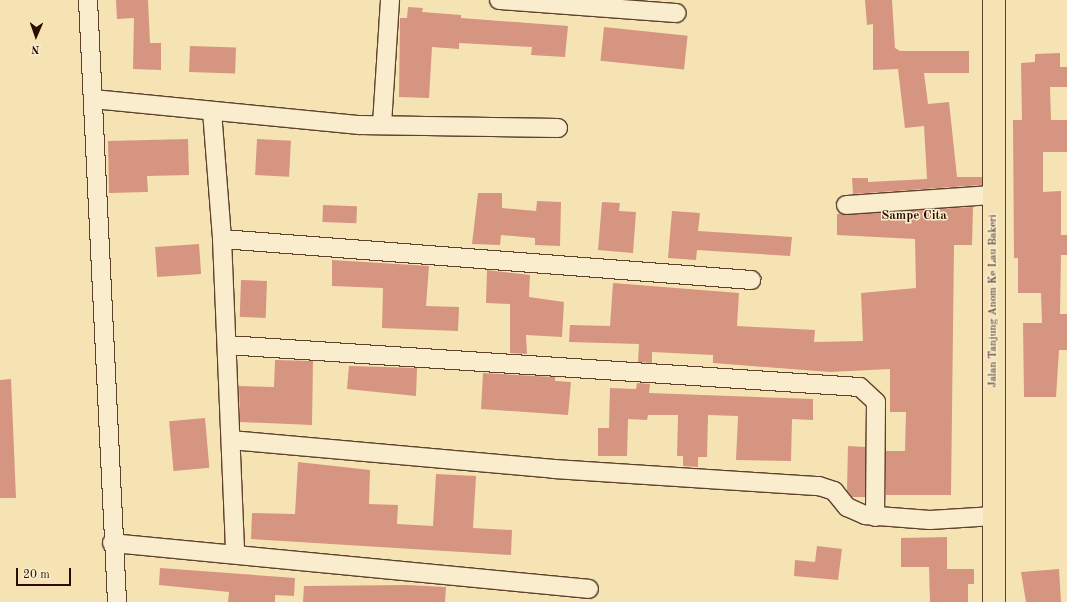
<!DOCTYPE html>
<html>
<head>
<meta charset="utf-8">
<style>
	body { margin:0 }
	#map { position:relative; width:1067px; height:602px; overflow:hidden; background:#f6e3b3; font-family:"Old Standard TT",serif }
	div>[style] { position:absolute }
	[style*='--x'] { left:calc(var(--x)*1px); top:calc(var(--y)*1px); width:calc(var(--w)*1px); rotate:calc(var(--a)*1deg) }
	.building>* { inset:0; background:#d69580; transform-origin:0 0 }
	.roads { filter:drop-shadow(1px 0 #5e412e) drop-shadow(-1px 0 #5e412e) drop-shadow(0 1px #5e412e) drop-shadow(0 -1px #5e412e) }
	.minor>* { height:18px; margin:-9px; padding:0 9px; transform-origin:9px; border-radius:9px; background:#f9edce }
	.major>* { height:22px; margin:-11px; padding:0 11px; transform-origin:11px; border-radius:11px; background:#f6e3b3 }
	span { translate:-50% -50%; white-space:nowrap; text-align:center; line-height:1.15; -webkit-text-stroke:3px #f9edce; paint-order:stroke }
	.street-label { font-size:11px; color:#2c0b01 }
	.quarter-label { font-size:13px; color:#2c0b01; font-weight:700 }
	.north { position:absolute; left:16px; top:16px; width:40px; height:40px; -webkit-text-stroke:3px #f9edce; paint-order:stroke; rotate:182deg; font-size:11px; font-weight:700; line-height:16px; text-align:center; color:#2c0b01 }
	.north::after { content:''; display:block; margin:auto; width:14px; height:18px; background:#2c0b01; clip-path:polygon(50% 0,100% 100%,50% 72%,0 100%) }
	.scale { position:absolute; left:16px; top:568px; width:55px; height:18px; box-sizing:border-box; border:2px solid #2c0b01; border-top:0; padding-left:5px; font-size:12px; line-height:14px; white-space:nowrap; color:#2c0b01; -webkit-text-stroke:3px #f9edce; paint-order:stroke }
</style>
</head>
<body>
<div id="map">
	<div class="building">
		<div style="clip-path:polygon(116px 0,148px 0,150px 43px,161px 43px,161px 70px,133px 69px,134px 18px,117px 19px)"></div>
		<div style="clip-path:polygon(865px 0,892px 0,895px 48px,900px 51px,969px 51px,969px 73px,924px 73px,928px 104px,949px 102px,957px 177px,982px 177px,982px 185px,853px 194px,852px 178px,868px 178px,868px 182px,927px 179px,924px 126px,905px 128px,898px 69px,873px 70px,873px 24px,867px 25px)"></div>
		<div style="clip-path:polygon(408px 7px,423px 8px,422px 12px,461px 15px,461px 18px,568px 26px,565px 57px,531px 55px,532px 47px,459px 43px,459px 49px,432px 47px,429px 98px,399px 97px,400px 18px,407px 18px)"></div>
		<div style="left:604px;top:27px;width:84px;height:34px;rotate:6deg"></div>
		<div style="left:190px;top:46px;width:46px;height:26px;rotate:2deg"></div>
		<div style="clip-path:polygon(1060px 53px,1060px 67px,1067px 67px,1067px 87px,1050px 87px,1051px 120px,1067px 120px,1067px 152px,1043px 152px,1043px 192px,1061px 191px,1061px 235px,1067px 235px,1067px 255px,1061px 255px,1060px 314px,1067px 314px,1067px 350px,1059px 350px,1056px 397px,1024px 397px,1023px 323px,1042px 323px,1041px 293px,1018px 293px,1018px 258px,1014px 258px,1013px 120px,1022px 120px,1021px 63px,1035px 62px,1035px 54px)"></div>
		<div style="clip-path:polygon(188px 139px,189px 175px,147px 176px,148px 192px,109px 193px,108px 141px)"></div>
		<div style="left:257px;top:139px;width:34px;height:36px;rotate:3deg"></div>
		<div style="clip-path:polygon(478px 193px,502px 193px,502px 208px,536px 211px,537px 201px,561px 202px,560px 246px,535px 245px,535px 238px,501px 235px,500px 245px,472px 244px)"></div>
		<div style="clip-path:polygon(602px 202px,620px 203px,619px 211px,636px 212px,633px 253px,598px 250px)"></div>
		<div style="left:323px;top:205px;width:34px;height:17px;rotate:2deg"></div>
		<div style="clip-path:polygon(973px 207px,972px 245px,954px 245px,951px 495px,886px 495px,886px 451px,905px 451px,906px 412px,890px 412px,890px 369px,830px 372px,713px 363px,713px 355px,652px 352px,652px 363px,638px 362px,639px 344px,569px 342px,570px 325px,610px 326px,613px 283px,739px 293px,737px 326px,815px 330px,814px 342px,863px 341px,861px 293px,916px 288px,915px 239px,837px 235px,837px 214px)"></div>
		<div style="clip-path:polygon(672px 211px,700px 213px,698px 231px,792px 237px,790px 256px,697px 250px,696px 260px,668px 258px)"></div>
		<div style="left:199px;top:244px;width:30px;height:44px;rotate:86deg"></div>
		<div style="clip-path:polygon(332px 260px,429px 266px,426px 306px,459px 307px,458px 331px,382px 328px,383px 288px,332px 286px)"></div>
		<div style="clip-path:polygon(487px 270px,530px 275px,529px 297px,564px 302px,562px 337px,526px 335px,527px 354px,510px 353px,510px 304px,486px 303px)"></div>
		<div style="left:241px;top:280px;width:26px;height:37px;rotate:2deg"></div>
		<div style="clip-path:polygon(275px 360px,313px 361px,312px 425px,240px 422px,239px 386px,274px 387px)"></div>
		<div style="clip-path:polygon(349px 366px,417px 368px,416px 396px,347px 389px)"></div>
		<div style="clip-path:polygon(483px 373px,555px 377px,555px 381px,571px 382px,568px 415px,481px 409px)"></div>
		<div style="clip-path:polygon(11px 379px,16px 498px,0 498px,0 380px)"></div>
		<div style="clip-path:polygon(637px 383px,650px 384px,649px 393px,813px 399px,813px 420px,792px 419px,791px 461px,736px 460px,738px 416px,708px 415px,707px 457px,698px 457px,698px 467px,683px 466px,683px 456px,677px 456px,678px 415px,648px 415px,647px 420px,628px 419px,627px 456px,598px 456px,598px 428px,609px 428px,610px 388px,636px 389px)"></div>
		<div style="left:205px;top:418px;width:50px;height:36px;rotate:85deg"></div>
		<div style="clip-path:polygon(848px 446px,865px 447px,865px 497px,852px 497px,847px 491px)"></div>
		<div style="clip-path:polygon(298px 462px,370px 470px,369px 504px,398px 505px,397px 524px,433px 526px,436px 474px,476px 476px,473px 528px,512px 530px,511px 555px,251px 539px,252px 513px,295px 514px)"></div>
		<div style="clip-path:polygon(947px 537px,947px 569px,974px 569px,974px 584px,968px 584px,968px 602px,930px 602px,929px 567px,901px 567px,901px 538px)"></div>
		<div style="clip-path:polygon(817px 546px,842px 549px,838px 580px,794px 576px,795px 560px,815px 562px)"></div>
		<div style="clip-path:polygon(160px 568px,295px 578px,294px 596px,275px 595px,275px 602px,228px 602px,229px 592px,159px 585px)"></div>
		<div style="clip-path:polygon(1059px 569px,1061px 602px,1026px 602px,1021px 572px)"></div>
		<div style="clip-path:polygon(407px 585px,446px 587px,445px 602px,303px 602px,304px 586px)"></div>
	</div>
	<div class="roads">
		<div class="minor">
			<div style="--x:88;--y:0;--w:603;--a:87.24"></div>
			<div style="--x:499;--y:0;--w:178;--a:4.2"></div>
			<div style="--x:93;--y:99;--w:268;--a:5.6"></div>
			<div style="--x:360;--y:125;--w:198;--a:0.9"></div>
			<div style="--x:212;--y:111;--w:128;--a:85.5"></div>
			<div style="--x:222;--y:239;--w:315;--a:87.6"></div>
			<div style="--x:382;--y:124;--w:124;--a:-86.3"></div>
			<div style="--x:846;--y:205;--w:148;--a:-3.9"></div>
			<div style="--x:222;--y:239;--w:531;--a:4.43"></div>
			<div style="--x:227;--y:345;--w:634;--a:3.8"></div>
			<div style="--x:860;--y:387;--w:22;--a:43"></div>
			<div style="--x:876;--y:402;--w:115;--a:90.5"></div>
			<div style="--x:231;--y:440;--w:324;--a:5.1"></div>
			<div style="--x:554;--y:469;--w:266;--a:3.7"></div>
			<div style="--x:819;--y:486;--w:16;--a:18"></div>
			<div style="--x:834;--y:491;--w:21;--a:51"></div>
			<div style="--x:847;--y:507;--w:20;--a:24"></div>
			<div style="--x:865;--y:515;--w:65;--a:4.4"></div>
			<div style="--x:930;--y:520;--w:64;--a:-3.6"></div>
			<div style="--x:112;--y:543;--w:479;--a:5.5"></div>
		</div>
		<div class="major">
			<div style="--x:994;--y:602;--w:602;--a:-90"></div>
		</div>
	</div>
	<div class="street-label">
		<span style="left:994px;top:301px;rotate:-90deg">Jalan Tanjung Anom Ke Lau Bakeri</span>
	</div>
	<div class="quarter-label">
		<span style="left:914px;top:216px">Sampe Cita</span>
	</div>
	<div class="north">N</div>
	<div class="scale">20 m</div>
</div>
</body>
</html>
